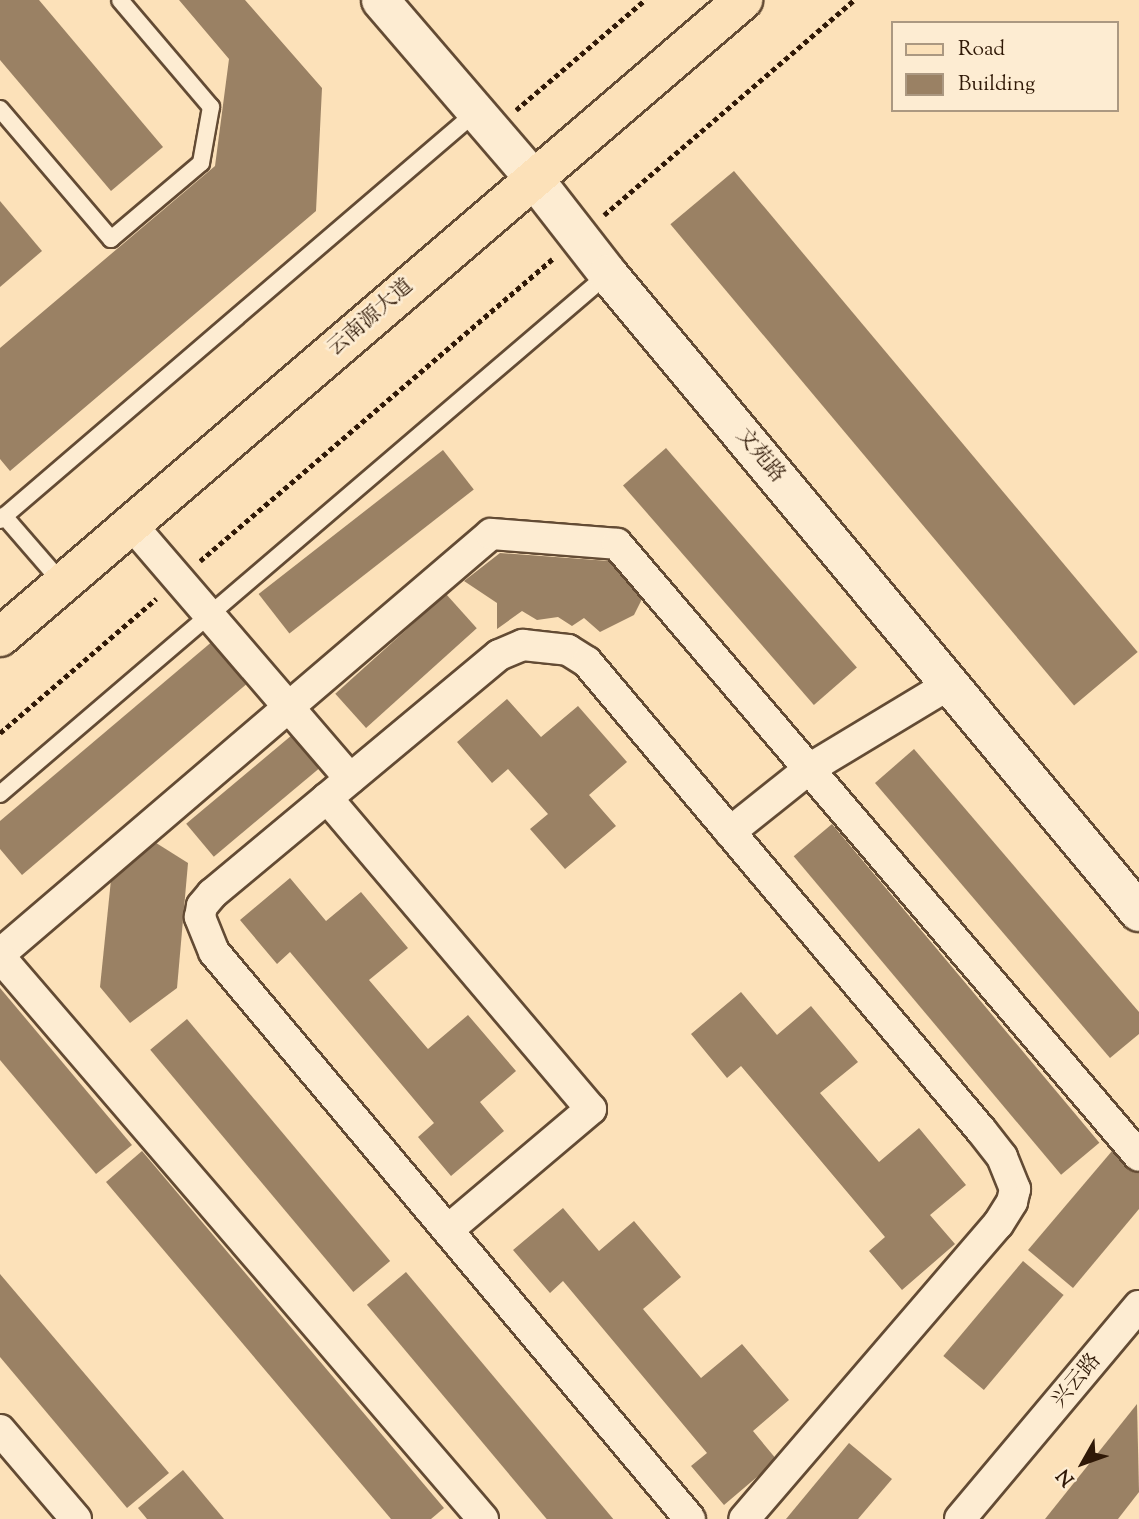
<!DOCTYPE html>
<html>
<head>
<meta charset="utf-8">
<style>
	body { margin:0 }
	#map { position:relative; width:1139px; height:1519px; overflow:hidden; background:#fce1b9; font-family:"Sorts Mill Goudy","Noto Serif SC",serif }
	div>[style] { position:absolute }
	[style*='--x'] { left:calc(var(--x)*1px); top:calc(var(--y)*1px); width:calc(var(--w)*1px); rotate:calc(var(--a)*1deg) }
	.building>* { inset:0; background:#9a8164; transform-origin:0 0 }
	.path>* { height:4.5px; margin-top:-2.25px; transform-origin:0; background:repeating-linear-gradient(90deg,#301907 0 5px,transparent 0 8.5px) }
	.roads { filter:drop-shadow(2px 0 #634b34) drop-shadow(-2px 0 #634b34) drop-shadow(0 2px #634b34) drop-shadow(0 -2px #634b34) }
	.service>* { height:16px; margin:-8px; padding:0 8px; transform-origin:8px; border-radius:8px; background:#fdecd2 }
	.minor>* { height:30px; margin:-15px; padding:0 15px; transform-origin:15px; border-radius:15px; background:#fdecd2 }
	.tertiary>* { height:37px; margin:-18.5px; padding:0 18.5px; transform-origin:18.5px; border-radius:18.5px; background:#fdecd2 }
	.secondary>* { height:38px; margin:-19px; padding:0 19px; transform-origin:19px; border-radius:19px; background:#fdecd2 }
	.primary>* { height:38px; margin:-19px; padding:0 19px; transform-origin:19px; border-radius:19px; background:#fce1b9 }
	span { translate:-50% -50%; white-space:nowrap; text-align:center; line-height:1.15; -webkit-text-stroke:5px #fdecd2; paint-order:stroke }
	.street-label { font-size:21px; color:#301907 }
	.legend { position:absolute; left:891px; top:21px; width:228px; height:91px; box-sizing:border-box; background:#fdecd2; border:2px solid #ab9881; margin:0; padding:9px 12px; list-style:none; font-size:21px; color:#301907 }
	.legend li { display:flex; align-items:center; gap:14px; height:35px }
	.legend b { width:35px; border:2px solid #ab9881 }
	.north { position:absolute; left:1048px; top:1428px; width:70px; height:70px; -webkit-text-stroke:5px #fdecd2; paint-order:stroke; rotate:230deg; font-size:19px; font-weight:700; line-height:28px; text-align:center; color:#301907 }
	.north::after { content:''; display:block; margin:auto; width:24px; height:32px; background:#301907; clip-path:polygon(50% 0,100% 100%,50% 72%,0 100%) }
</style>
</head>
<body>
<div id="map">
	<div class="building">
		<div style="clip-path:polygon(0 0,39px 0,163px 147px,111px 191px,0 60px)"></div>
		<div style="clip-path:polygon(179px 0,245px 0,322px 88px,316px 211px,10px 471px,0 459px,0 348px,215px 166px,229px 59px)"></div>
		<div style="left:734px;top:171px;width:628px;height:83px;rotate:50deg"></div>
		<div style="clip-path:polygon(0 201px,42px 251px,0 287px)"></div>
		<div style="left:666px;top:448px;width:291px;height:57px;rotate:49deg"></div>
		<div style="left:443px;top:450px;width:50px;height:234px;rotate:52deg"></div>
		<div style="clip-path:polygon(500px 553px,609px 561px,644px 595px,634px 615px,600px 632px,584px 618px,572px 626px,558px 617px,537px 620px,522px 611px,497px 629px,497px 603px,464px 581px)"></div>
		<div style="left:446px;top:594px;width:46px;height:149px;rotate:48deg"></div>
		<div style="clip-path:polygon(214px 640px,249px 682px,22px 875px,0 849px,0 821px)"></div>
		<div style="clip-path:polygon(507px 699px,541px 737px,578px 706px,627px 762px,589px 795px,616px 826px,565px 869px,530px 829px,548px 814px,508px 769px,492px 783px,457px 742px)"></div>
		<div style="left:298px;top:730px;width:43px;height:146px;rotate:50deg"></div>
		<div style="clip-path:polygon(914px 749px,1139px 1012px,1139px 1034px,1110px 1058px,875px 783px)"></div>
		<div style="left:832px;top:824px;width:416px;height:50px;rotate:50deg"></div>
		<div style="clip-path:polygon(153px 841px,188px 863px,177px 988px,130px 1023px,100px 987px,112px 870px)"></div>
		<div style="clip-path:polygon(290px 878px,326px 921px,361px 892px,408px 948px,369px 980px,428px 1049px,468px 1015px,516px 1071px,480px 1102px,504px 1131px,451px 1176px,418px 1137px,434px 1123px,290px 952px,277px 964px,240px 920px)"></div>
		<div style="clip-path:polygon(0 988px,132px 1145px,96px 1174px,0 1060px)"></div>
		<div style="clip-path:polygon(741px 992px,777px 1035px,811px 1006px,858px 1062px,820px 1093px,879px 1162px,919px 1128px,966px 1185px,930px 1215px,955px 1244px,902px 1290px,869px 1251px,885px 1237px,741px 1066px,727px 1078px,691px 1034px)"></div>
		<div style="left:187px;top:1019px;width:316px;height:48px;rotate:50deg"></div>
		<div style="clip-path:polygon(142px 1151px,444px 1508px,431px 1519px,391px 1519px,106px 1182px)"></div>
		<div style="clip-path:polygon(1112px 1151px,1139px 1173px,1139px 1209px,1073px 1288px,1028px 1250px)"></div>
		<div style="clip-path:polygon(563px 1208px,599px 1251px,634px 1221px,681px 1277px,643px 1309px,701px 1378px,742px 1344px,789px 1400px,753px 1431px,777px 1460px,724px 1505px,691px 1466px,707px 1453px,563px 1281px,550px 1293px,513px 1250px)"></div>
		<div style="left:1023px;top:1261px;width:53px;height:124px;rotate:40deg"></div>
		<div style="left:406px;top:1272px;width:324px;height:51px;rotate:50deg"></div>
		<div style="clip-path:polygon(0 1274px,169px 1473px,127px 1508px,0 1357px)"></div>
		<div style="clip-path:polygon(1137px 1404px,1139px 1492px,1118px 1519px,1045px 1519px)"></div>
		<div style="clip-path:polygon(849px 1443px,892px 1479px,858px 1519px,786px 1519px)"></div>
		<div style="clip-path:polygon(183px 1470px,224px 1519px,147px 1519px,138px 1508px)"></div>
	</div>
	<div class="path">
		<div style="--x:516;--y:110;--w:170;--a:-40.5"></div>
		<div style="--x:604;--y:215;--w:330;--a:-40.7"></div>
		<div style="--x:200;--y:561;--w:464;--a:-40.6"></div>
		<div style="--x:0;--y:733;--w:206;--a:-40.7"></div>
	</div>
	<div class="roads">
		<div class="service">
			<div style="--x:0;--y:109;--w:171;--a:49.5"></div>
			<div style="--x:111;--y:239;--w:118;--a:-40.2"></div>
			<div style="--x:201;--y:163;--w:57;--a:-79.9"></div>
			<div style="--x:211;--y:107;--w:140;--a:-130.4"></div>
			<div style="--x:4;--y:516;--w:89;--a:49.1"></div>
			<div style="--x:0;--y:520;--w:627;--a:-40.6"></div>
			<div style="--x:0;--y:794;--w:800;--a:-40.54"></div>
		</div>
		<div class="minor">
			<div style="--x:131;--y:524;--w:336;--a:49.3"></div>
			<div style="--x:327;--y:798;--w:408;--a:49.7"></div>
			<div style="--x:591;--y:1109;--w:187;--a:139.8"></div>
			<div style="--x:730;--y:832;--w:101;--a:-38.6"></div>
			<div style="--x:809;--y:769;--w:165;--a:-31.1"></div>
			<div style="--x:0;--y:954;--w:646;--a:-40.54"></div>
			<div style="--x:491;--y:534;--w:126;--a:4.5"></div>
			<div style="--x:617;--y:544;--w:804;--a:49.54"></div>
			<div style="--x:0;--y:957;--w:741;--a:49.32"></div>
			<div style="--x:0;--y:1430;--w:117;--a:49.5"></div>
			<div style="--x:690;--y:1519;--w:740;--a:-130.01"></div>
			<div style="--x:214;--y:952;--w:38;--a:-112"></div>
			<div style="--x:200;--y:917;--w:11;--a:-80"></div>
			<div style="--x:202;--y:906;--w:16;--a:-50"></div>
			<div style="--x:212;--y:894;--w:373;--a:-39.8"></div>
			<div style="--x:499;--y:655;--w:26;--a:-23"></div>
			<div style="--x:523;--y:645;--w:45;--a:6.3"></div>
			<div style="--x:568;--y:650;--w:22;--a:32"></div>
			<div style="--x:587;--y:662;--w:612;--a:49.91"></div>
			<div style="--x:981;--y:1130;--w:34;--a:52"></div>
			<div style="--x:1002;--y:1157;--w:35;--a:68"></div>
			<div style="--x:1015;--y:1189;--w:13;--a:103"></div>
			<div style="--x:1012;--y:1202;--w:26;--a:122"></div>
			<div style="--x:998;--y:1224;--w:389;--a:130.7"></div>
			<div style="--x:960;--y:1519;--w:278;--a:-50"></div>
		</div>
		<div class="tertiary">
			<div style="--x:380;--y:0;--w:236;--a:49.3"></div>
		</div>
		<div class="secondary">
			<div style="--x:534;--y:179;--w:120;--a:52.1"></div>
			<div style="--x:608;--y:274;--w:830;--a:50.23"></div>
		</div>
		<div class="primary">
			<div style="--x:0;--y:637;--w:979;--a:-40.61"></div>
		</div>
	</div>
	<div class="street-label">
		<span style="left:371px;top:318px;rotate:-41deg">云南源大道</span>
		<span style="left:760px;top:456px;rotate:50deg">文苑路</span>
		<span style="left:1077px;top:1381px;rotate:-50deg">兴云路</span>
	</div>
	<ul class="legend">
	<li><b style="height:9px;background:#fce1b9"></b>Road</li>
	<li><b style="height:19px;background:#9a8164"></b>Building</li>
	</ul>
	<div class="north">N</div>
</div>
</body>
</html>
